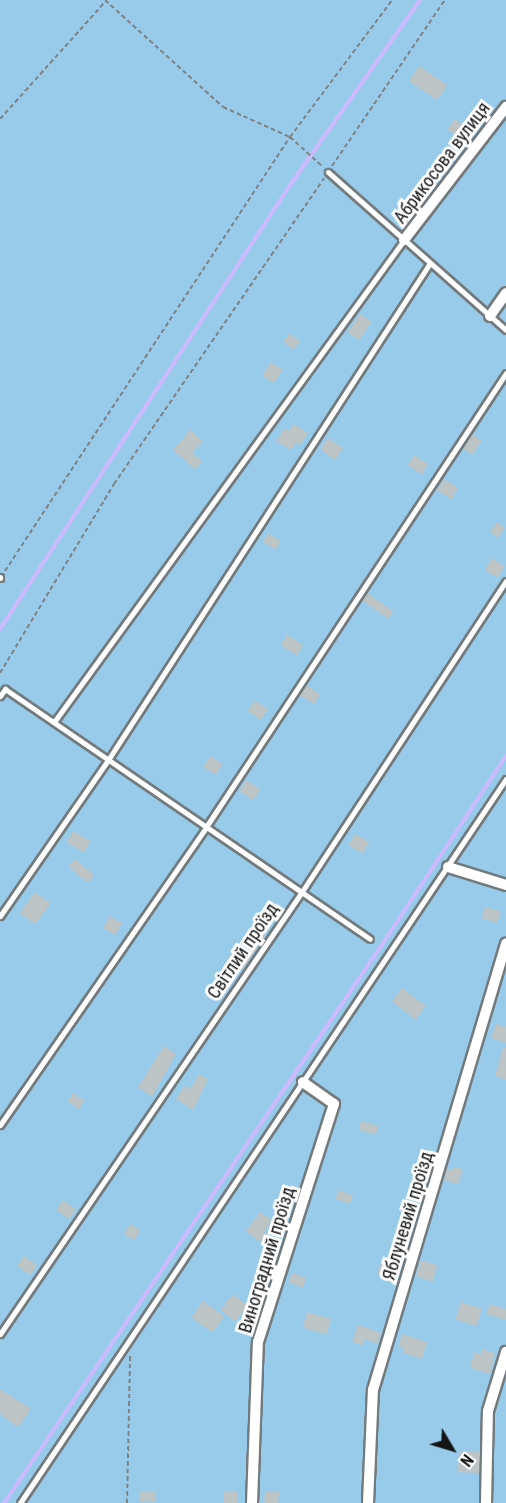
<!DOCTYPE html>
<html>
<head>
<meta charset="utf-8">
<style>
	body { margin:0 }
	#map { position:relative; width:506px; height:1503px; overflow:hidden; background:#f0f8fc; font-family:"Roboto Condensed",sans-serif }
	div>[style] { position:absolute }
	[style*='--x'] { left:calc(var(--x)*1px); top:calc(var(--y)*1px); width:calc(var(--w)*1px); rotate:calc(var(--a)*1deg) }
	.green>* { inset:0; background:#97cbe9; transform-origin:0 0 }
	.stream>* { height:4px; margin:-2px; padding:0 2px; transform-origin:2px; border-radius:2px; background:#ccbafe }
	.building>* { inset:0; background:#bcc4c5; transform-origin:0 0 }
	.path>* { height:2px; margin-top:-1px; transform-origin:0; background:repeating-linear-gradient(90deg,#7d8285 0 4.5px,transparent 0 7.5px) }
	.roads { filter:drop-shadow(2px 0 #737a7d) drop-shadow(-2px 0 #737a7d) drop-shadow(0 2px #737a7d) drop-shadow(0 -2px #737a7d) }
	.service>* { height:5px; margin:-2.5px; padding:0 2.5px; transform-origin:2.5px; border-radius:2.5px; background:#fff }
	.minor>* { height:10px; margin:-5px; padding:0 5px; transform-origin:5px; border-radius:5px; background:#fff }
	span { translate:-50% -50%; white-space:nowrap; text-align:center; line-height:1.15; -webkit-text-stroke:6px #fff; paint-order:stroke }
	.street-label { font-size:18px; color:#131517 }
	.north { position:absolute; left:422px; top:1419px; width:60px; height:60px; -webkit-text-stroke:4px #fff; paint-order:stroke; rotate:128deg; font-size:16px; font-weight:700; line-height:24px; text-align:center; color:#131517 }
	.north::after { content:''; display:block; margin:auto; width:21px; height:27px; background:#131517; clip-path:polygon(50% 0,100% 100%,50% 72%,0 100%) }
</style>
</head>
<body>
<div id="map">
	<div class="green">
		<div style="left:0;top:0;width:506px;height:1503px"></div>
	</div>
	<div class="stream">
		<div style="--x:0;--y:629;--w:530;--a:-56.85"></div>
		<div style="--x:290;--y:185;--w:226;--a:-54.9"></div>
		<div style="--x:4;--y:1503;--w:673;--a:-55.91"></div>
		<div style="--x:381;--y:946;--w:227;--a:-56.7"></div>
	</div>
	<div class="building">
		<div style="left:419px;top:66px;width:34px;height:18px;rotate:34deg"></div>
		<div style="left:455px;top:119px;width:15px;height:13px;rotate:37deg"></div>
		<div style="left:360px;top:314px;width:14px;height:22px;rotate:34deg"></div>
		<div style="left:290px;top:333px;width:13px;height:11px;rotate:39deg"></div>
		<div style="left:271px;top:362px;width:14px;height:16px;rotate:34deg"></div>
		<div style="clip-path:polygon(293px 424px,308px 433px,300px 445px,296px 442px,291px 450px,276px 441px,285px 428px,289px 431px)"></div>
		<div style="clip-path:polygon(190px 430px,203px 441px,192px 453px,202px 461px,195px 469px,173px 450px)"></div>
		<div style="left:472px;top:434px;width:12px;height:17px;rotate:35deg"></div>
		<div style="left:328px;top:438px;width:18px;height:14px;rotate:34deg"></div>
		<div style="left:414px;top:455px;width:17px;height:12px;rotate:33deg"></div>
		<div style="left:444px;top:479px;width:17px;height:13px;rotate:33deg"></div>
		<div style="left:497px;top:522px;width:10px;height:12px;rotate:37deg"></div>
		<div style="left:268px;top:533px;width:15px;height:10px;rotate:32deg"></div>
		<div style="left:492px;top:558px;width:15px;height:14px;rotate:32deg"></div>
		<div style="left:367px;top:593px;width:32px;height:9px;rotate:35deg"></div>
		<div style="left:287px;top:635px;width:19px;height:12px;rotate:32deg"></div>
		<div style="left:306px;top:685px;width:17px;height:12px;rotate:33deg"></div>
		<div style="left:255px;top:700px;width:16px;height:13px;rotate:35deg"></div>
		<div style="left:210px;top:756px;width:15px;height:13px;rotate:32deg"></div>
		<div style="left:246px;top:780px;width:17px;height:13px;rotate:33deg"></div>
		<div style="left:73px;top:831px;width:20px;height:13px;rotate:30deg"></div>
		<div style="left:355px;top:834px;width:16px;height:13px;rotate:30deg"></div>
		<div style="left:75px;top:859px;width:25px;height:10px;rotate:40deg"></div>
		<div style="left:35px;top:892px;width:19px;height:26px;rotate:36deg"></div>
		<div style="left:485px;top:907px;width:16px;height:12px;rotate:15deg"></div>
		<div style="left:110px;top:916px;width:14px;height:14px;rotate:30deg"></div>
		<div style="clip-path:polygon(251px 927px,265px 936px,243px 969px,240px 967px,234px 976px,222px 968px,231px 954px,236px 957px,247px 941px,243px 939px)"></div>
		<div style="left:402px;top:988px;width:30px;height:17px;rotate:37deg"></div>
		<div style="clip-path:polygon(496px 1024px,506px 1027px,506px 1043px,491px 1038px)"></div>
		<div style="clip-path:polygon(164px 1046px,176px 1054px,152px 1097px,138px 1087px)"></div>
		<div style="clip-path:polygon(503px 1047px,506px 1048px,506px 1080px,495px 1076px)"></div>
		<div style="clip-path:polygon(199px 1074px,208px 1079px,193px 1110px,176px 1099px,184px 1086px,190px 1089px)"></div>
		<div style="left:73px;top:1093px;width:14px;height:10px;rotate:34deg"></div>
		<div style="left:361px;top:1121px;width:18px;height:9px;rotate:16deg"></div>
		<div style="clip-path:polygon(454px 1167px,463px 1169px,458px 1184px,444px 1180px,447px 1169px,453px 1170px)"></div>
		<div style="left:339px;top:1190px;width:15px;height:9px;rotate:23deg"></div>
		<div style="left:63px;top:1200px;width:16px;height:12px;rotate:35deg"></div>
		<div style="clip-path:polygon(260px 1212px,272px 1220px,264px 1232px,269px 1235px,263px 1244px,246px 1231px)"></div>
		<div style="left:130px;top:1224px;width:12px;height:12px;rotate:31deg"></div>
		<div style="left:24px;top:1256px;width:16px;height:12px;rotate:35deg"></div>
		<div style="left:382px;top:1260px;width:18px;height:14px;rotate:19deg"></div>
		<div style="left:421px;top:1260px;width:17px;height:17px;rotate:17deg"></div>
		<div style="left:292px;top:1273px;width:15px;height:10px;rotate:20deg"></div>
		<div style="left:233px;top:1294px;width:19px;height:20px;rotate:39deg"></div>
		<div style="left:203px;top:1301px;width:26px;height:20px;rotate:36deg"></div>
		<div style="left:461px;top:1302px;width:22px;height:18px;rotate:18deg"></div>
		<div style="clip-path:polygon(490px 1304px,506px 1309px,506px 1320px,486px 1314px)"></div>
		<div style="left:307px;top:1312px;width:25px;height:16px;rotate:16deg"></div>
		<div style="clip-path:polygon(358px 1325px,381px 1333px,377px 1344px,365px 1339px,363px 1345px,352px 1342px)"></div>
		<div style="clip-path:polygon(402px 1334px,427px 1342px,422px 1359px,403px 1353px,404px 1348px,398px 1346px)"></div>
		<div style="clip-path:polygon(482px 1349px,495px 1353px,490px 1374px,470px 1368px,474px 1352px,481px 1354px)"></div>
		<div style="clip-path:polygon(0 1389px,31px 1409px,18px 1427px,0 1414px)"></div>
		<div style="left:459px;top:1451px;width:21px;height:21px;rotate:3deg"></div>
		<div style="left:155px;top:1491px;width:10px;height:16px;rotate:90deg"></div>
		<div style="left:224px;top:1491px;width:13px;height:12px"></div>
		<div style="left:265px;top:1491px;width:14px;height:12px;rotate:4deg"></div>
	</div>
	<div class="path">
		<div style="--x:105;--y:0;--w:159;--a:42.2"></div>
		<div style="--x:223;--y:107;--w:73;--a:24.1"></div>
		<div style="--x:290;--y:137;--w:43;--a:42.2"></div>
		<div style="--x:0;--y:119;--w:159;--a:-48.1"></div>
		<div style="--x:332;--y:166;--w:201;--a:-55.8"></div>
		<div style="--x:5;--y:571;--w:519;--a:-56.71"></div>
		<div style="--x:290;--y:137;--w:171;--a:-53.3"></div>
		<div style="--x:0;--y:673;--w:221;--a:-58.9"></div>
		<div style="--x:114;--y:484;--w:371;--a:-55.5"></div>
		<div style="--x:127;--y:1503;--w:147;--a:-88.8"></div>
	</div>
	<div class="roads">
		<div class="service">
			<div style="--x:328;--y:172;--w:238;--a:41.6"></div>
			<div style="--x:0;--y:577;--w:1;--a:90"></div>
			<div style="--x:0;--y:696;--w:9;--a:-54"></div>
			<div style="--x:5;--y:689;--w:442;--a:34.4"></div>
			<div style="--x:54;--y:722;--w:596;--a:-54.02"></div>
			<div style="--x:0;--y:916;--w:190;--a:-55.3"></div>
			<div style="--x:108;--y:760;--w:592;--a:-57.06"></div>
			<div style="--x:0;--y:1125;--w:362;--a:-55.3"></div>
			<div style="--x:206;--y:827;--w:544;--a:-56.54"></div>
			<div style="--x:0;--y:1334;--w:534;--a:-55.68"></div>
			<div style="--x:301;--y:893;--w:373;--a:-56.7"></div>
			<div style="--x:20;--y:1503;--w:872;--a:-56.13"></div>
		</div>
		<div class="minor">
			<div style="--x:404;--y:240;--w:168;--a:-52.5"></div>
			<div style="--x:490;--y:316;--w:28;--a:-55"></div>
			<div style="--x:448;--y:867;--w:61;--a:17.2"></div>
			<div style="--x:252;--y:1503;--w:161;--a:-87.9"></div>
			<div style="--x:258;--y:1342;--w:250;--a:-72.3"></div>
			<div style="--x:334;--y:1104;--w:38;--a:-145"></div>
			<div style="--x:368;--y:1503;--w:113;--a:-87.5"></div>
			<div style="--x:373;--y:1390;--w:466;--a:-73.4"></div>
			<div style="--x:486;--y:1503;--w:92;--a:-88.8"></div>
			<div style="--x:488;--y:1411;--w:62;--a:-73"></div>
		</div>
	</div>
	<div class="street-label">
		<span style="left:442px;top:163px;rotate:-53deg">Абрикосова вулиця</span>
		<span style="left:243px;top:951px;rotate:-56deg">Світлий проїзд</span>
		<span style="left:408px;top:1216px;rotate:-73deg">Яблуневий проїзд</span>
		<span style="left:267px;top:1260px;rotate:-73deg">Виноградний проїзд</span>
	</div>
	<div class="north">N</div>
</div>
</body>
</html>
